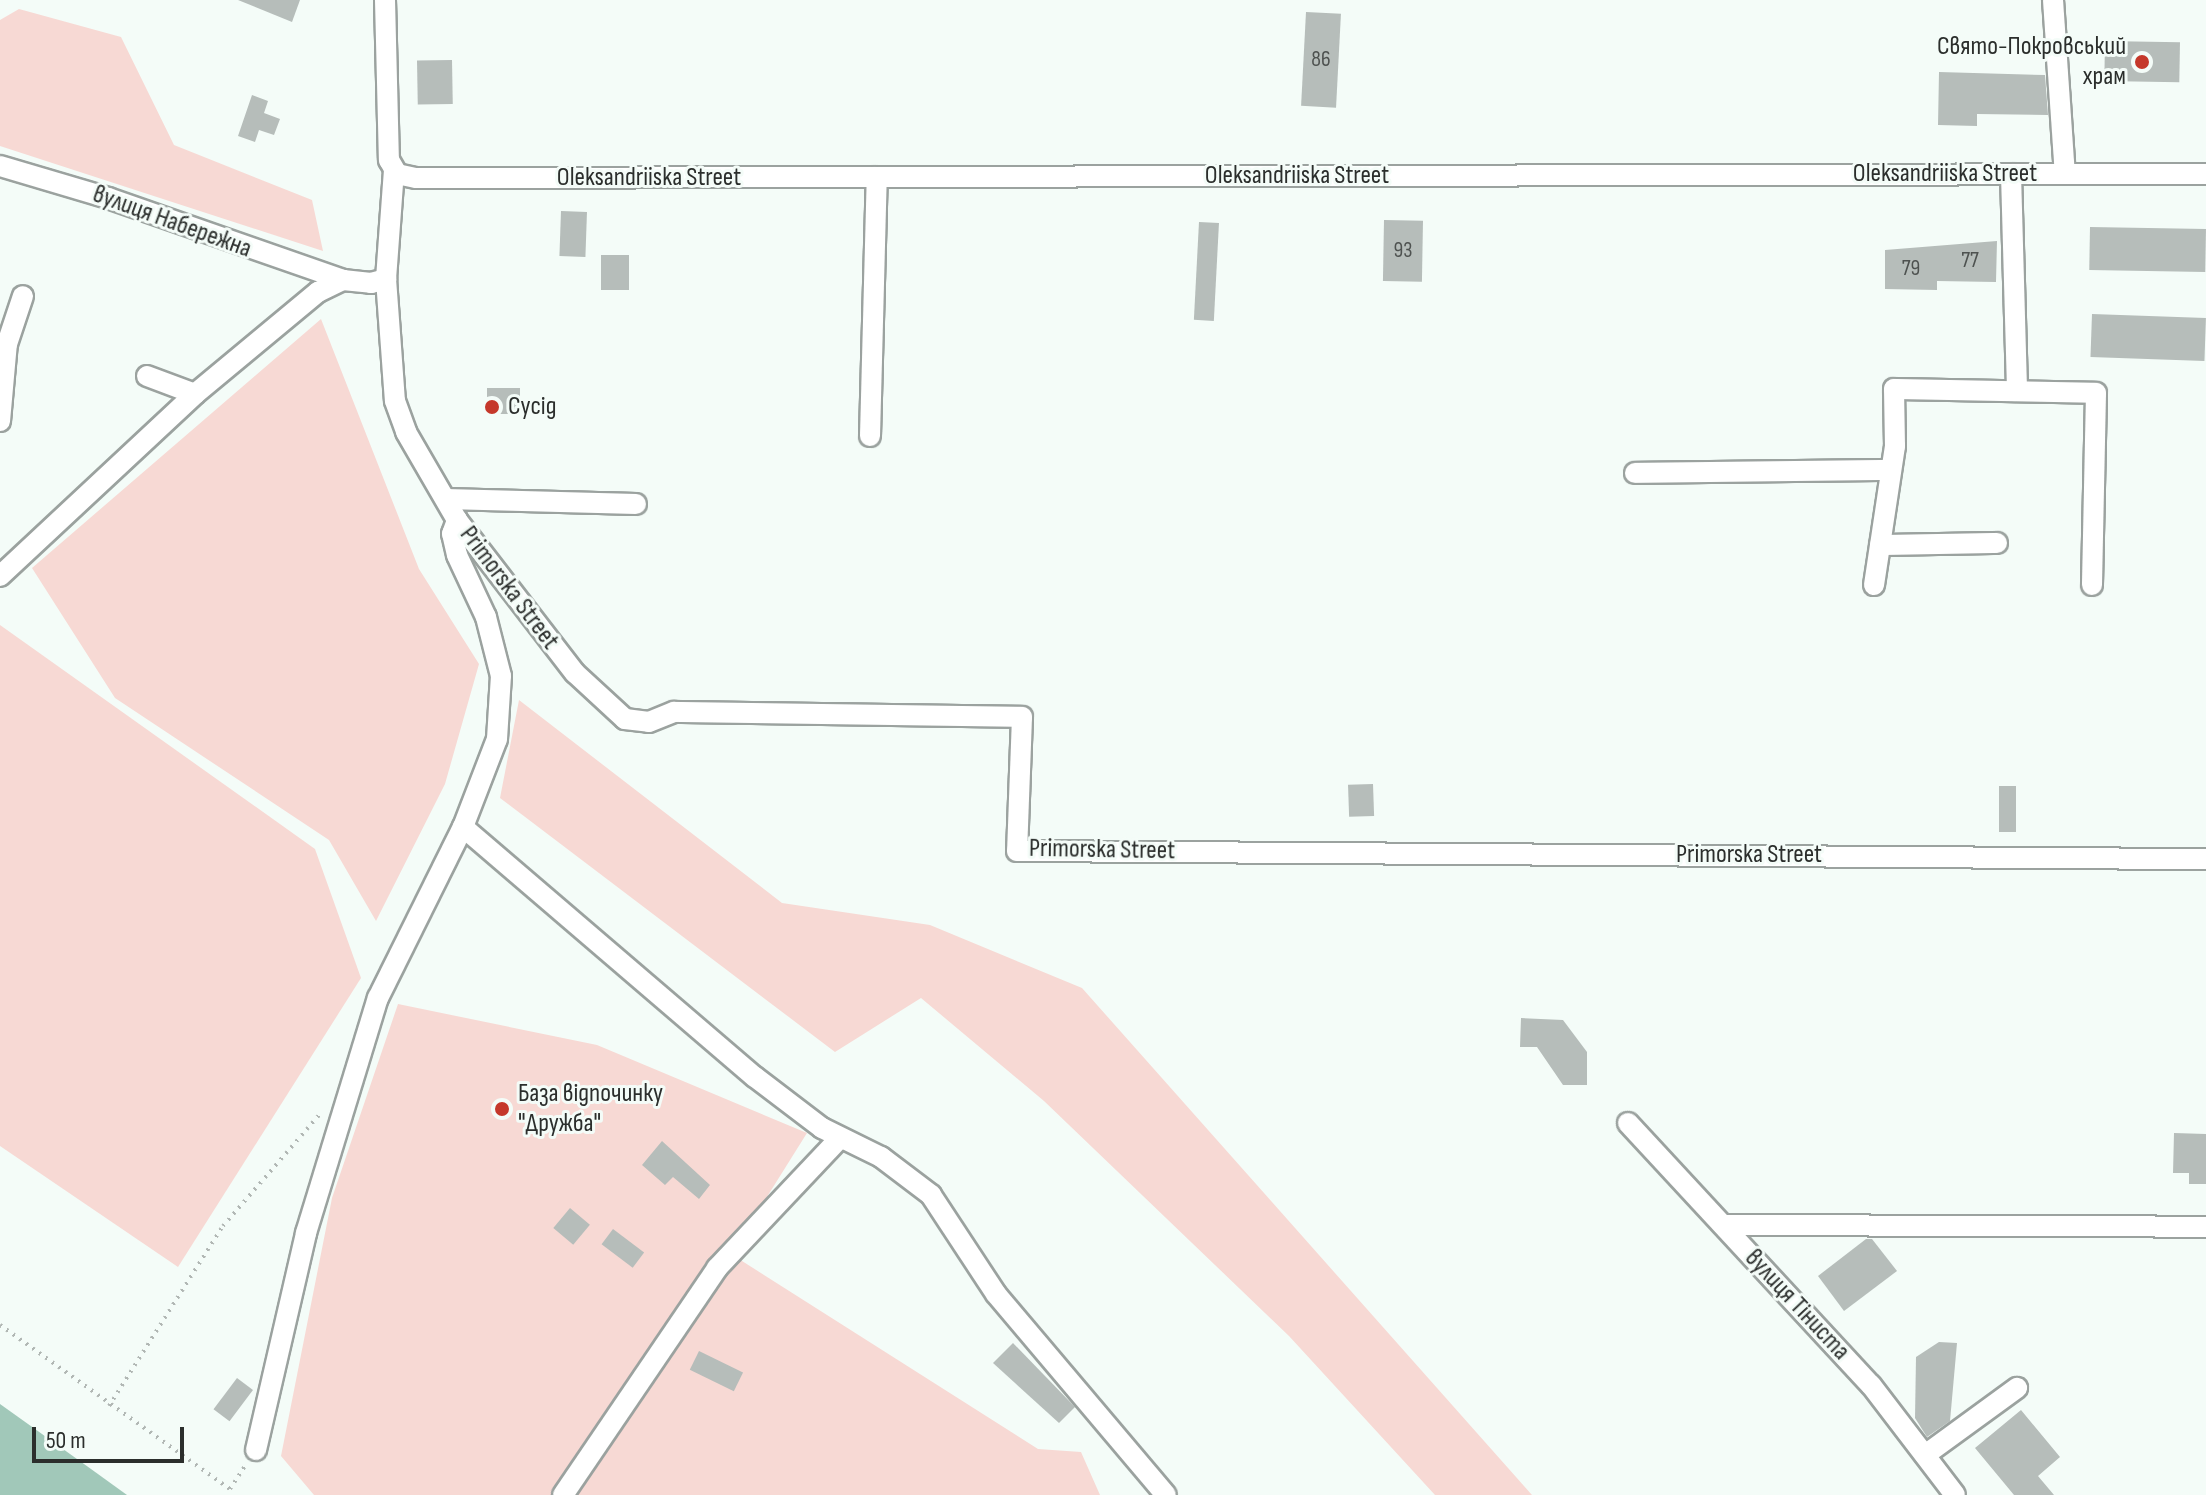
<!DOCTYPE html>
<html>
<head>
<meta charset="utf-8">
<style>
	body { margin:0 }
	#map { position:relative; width:2206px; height:1495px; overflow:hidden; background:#f4fcf8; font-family:"Sofia Sans Condensed",sans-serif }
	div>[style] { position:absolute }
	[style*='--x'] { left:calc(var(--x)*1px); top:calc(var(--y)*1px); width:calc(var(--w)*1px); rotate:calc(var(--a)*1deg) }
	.green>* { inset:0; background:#f7d9d4 }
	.water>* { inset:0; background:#a1c8b9 }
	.building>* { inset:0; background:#b6bdba; transform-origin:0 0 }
	.path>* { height:4px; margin-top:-2px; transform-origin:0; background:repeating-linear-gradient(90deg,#b1b7b4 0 2px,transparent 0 8px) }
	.roads { filter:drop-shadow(2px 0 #9ba29f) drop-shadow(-2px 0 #9ba29f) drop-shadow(0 2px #9ba29f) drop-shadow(0 -2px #9ba29f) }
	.minor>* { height:20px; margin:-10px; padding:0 10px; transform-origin:10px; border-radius:10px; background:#fff }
	.dots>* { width:22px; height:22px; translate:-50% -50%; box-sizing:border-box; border:4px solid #f4fcf8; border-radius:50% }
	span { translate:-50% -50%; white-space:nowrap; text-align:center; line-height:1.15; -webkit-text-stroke:6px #f4fcf8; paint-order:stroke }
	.number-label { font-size:22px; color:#4e5250 }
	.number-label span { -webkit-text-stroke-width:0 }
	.poi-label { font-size:26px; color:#2b2e2c }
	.right { translate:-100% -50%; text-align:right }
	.left { translate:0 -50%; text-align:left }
	.street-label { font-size:26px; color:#2b2e2c }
	.scale { position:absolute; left:32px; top:1427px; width:152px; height:36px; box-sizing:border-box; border:4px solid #2b2e2c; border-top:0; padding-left:10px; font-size:24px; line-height:28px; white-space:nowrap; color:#2b2e2c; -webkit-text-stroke:6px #f4fcf8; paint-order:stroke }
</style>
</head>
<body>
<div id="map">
	<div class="green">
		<div style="clip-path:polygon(19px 9px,121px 37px,174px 145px,312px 200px,323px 251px,0 146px,0 20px)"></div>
		<div style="clip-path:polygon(321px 319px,419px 569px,479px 664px,445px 784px,376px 921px,329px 840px,115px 698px,32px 568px)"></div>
		<div style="clip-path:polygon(0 625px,315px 849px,361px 978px,178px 1267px,0 1146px)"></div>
		<div style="clip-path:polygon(519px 700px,782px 903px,930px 925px,1082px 988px,1532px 1495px,1435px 1495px,1289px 1336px,1044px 1101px,921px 998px,835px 1052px,500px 798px)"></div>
		<div style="clip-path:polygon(398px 1004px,597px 1045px,807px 1133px,731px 1254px,1038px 1449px,1081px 1452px,1100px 1495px,314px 1495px,281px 1456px,332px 1198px)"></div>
	</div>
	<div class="water">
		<div style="clip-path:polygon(0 1404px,91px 1469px,127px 1495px,0 1495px)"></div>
	</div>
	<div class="building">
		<div style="clip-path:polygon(238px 0,300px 0,292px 22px)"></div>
		<div style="left:1306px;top:12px;width:35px;height:94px;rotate:3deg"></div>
		<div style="left:2105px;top:41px;width:75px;height:40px;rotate:1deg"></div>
		<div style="left:452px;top:60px;width:44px;height:35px;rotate:89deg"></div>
		<div style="clip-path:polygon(1939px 72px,2045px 75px,2048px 115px,1977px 114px,1977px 126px,1938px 125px)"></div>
		<div style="clip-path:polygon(252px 95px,268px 101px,264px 113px,280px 119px,274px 135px,259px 130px,255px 142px,238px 136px)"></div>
		<div style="left:561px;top:211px;width:26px;height:45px;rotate:2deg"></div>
		<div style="left:1384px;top:220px;width:39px;height:61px;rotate:1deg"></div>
		<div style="left:1199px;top:222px;width:20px;height:98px;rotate:3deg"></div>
		<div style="left:2090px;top:227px;width:116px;height:43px;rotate:1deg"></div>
		<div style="clip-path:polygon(1997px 241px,1996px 282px,1937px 281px,1937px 290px,1885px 289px,1885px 250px)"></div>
		<div style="left:601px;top:255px;width:28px;height:35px"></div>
		<div style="left:2092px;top:314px;width:114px;height:43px;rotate:2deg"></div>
		<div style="left:487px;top:388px;width:33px;height:26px"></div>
		<div style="left:1373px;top:784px;width:32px;height:25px;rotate:88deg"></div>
		<div style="left:1999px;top:786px;width:17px;height:46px"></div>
		<div style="clip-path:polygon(1521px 1018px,1563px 1020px,1587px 1052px,1587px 1085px,1563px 1085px,1537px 1047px,1520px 1047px)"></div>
		<div style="clip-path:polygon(2174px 1133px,2206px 1134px,2206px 1184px,2189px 1184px,2189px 1173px,2173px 1173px)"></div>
		<div style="clip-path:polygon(662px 1141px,710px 1185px,699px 1199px,673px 1177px,665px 1185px,642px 1165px)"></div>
		<div style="left:570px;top:1208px;width:26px;height:26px;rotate:40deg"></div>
		<div style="left:613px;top:1229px;width:39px;height:19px;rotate:37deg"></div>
		<div style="clip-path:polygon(1866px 1239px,1872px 1239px,1897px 1271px,1844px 1311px,1818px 1276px)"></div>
		<div style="clip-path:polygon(1939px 1342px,1957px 1343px,1950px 1421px,1927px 1437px,1915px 1418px,1916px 1357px)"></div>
		<div style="clip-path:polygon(1013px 1343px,1075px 1407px,1059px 1423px,993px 1363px)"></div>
		<div style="left:699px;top:1351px;width:49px;height:21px;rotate:26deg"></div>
		<div style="left:237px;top:1378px;width:20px;height:39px;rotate:37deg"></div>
		<div style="clip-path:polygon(2021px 1410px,2060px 1457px,2038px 1476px,2054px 1495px,2014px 1495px,1975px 1448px)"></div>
	</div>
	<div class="path">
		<div style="--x:0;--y:1325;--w:282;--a:35.5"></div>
		<div style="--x:230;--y:1489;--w:27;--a:-57"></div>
		<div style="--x:109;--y:1406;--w:213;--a:-57.7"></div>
		<div style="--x:223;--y:1226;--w:148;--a:-49.1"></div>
	</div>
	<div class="roads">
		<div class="minor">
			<div style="--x:385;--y:0;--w:160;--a:88.6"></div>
			<div style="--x:389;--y:160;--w:16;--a:60"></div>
			<div style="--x:397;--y:174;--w:19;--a:12"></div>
			<div style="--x:416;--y:178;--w:1790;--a:-0.13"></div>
			<div style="--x:2053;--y:0;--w:174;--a:86.1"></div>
			<div style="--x:0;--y:166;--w:113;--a:16.5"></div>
			<div style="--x:108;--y:198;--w:249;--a:19.2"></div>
			<div style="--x:394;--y:170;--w:109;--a:94.2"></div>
			<div style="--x:386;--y:279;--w:122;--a:85.8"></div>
			<div style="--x:395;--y:401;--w:33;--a:70"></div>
			<div style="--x:406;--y:432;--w:102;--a:59.9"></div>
			<div style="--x:2011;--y:174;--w:217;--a:88.4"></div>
			<div style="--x:3;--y:356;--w:63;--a:-71.6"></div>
			<div style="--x:147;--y:376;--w:51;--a:20.6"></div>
			<div style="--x:0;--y:421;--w:78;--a:-84.9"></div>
			<div style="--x:870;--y:436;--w:259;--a:-88.5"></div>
			<div style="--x:1635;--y:473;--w:256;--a:-0.7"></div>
			<div style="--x:446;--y:499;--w:190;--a:1.5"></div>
			<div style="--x:1880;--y:545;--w:117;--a:-1"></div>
			<div style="--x:0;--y:576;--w:267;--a:-43"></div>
			<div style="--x:195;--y:394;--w:160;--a:-39.7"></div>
			<div style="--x:318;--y:292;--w:28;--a:-26"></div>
			<div style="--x:343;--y:280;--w:28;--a:6"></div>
			<div style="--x:371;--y:283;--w:16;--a:-15"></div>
			<div style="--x:1874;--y:585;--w:141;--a:-81.4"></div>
			<div style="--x:1895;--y:446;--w:57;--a:-91"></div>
			<div style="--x:1894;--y:389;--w:202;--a:1.1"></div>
			<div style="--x:2096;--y:393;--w:192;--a:91.2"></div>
			<div style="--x:463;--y:827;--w:384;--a:40.6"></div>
			<div style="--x:755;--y:1077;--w:84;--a:37.3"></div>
			<div style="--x:822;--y:1128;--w:66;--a:26.2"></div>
			<div style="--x:881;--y:1157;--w:63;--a:37.2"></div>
			<div style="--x:931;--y:1195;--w:118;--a:56.7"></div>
			<div style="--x:996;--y:1294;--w:263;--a:49.8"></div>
			<div style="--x:1628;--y:1123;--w:357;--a:47.2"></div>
			<div style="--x:1871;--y:1385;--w:138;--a:52.6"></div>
			<div style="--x:1723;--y:1225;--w:483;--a:0.2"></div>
			<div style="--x:256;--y:1450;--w:223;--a:-77"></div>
			<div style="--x:306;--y:1233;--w:246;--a:-73"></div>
			<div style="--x:378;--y:998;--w:191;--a:-63.6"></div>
			<div style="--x:463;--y:827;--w:94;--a:-68.9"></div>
			<div style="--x:497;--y:739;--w:63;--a:-86.4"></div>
			<div style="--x:501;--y:676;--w:61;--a:-104.3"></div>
			<div style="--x:486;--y:617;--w:68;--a:-115.1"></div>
			<div style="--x:457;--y:555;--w:22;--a:-103"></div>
			<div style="--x:452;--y:534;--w:15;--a:-70"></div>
			<div style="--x:457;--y:520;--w:193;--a:52.4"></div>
			<div style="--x:575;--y:673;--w:68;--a:42.6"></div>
			<div style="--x:625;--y:719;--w:24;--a:7"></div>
			<div style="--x:649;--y:722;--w:27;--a:-22"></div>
			<div style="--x:674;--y:712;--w:348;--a:0.8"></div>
			<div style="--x:1022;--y:717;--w:134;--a:92.1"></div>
			<div style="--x:1017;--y:851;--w:1189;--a:0.39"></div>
			<div style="--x:1925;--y:1455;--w:114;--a:-36.1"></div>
			<div style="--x:563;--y:1495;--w:274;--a:-55.8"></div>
			<div style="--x:717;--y:1268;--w:178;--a:-46.6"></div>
		</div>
	</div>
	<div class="dots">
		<div style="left:2142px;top:62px;background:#c5382b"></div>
		<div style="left:492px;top:407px;background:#c5382b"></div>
		<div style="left:502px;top:1109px;background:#c5382b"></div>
	</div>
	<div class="number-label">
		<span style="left:1321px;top:60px">86</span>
		<span style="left:1403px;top:251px">93</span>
		<span style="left:1970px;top:261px">77</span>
		<span style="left:1911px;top:269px">79</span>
	</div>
	<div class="poi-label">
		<span class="right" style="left:2126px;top:62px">Свято-Покровський<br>храм</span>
		<span class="left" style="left:508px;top:407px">Сусід</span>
		<span class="left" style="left:518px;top:1109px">База відпочинку<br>"Дружба"</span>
	</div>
	<div class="street-label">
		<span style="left:1945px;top:174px">Oleksandriiska Street</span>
		<span style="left:1297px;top:176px">Oleksandriiska Street</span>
		<span style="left:649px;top:178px">Oleksandriiska Street</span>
		<span style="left:172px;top:222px;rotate:20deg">вулиця Набережна</span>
		<span style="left:509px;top:588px;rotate:53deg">Primorska Street</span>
		<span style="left:1102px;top:850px;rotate:1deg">Primorska Street</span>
		<span style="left:1749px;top:855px">Primorska Street</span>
		<span style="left:1797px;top:1305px;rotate:47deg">вулиця Тіниста</span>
	</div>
	<div class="scale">50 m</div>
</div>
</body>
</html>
